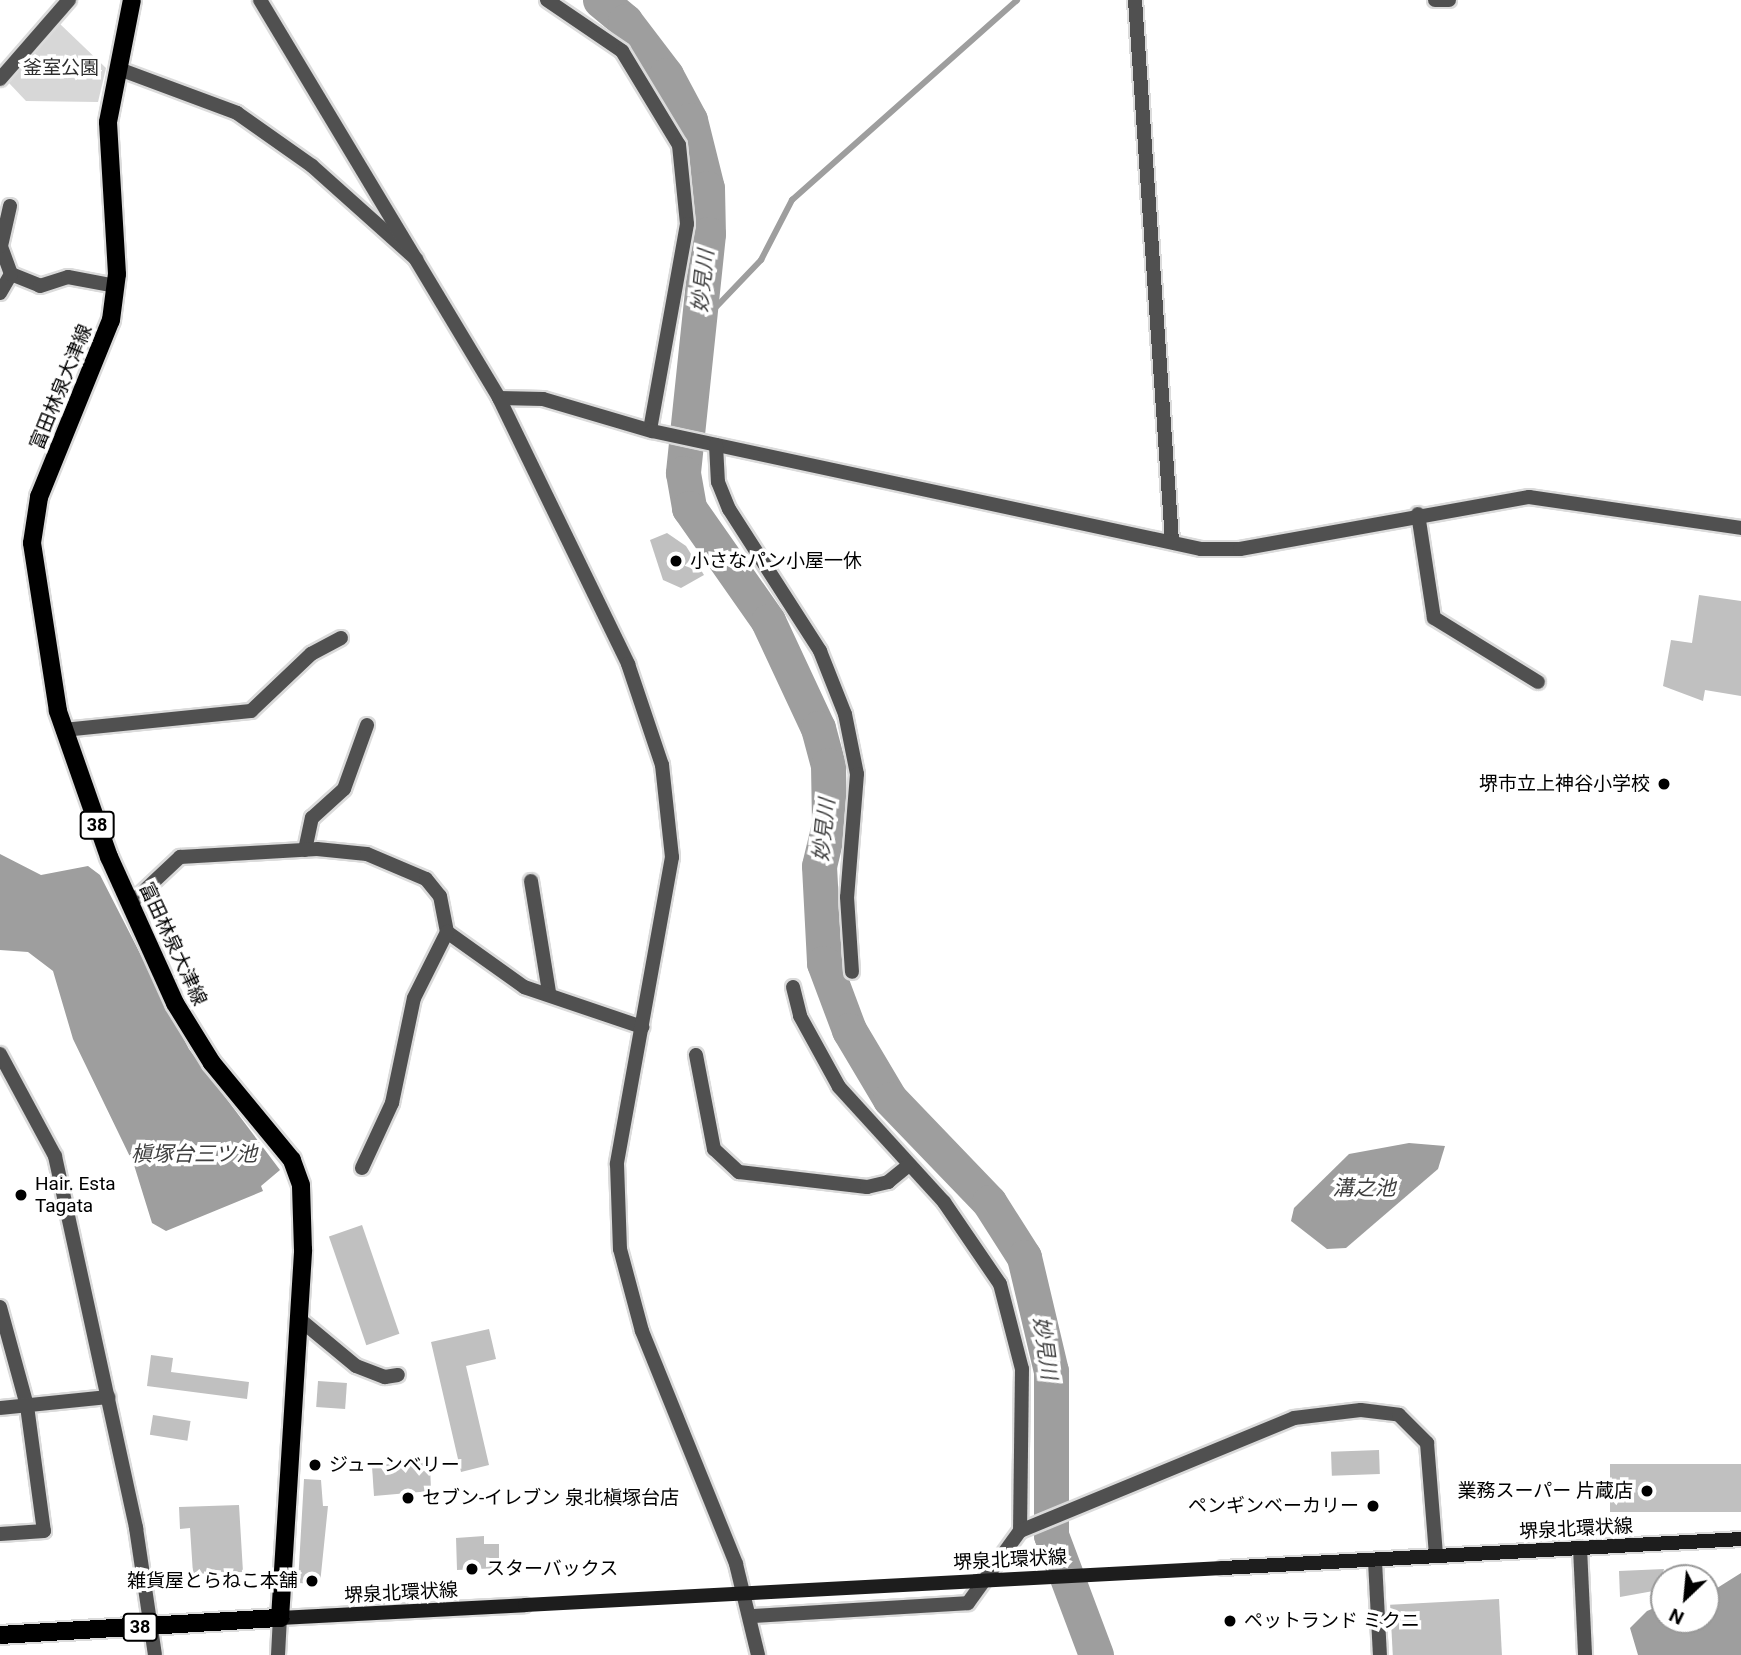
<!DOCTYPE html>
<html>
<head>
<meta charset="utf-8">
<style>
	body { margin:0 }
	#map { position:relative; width:1741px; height:1655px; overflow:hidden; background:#fff; font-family:Roboto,"Noto Sans JP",sans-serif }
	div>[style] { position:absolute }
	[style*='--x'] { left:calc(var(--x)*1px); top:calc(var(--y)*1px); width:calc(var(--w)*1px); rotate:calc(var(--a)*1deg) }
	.green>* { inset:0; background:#d7d7d7 }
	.water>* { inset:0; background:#9e9e9e }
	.stream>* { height:6px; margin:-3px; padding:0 3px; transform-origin:3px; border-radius:3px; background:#9e9e9e }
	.river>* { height:35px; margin:-17.5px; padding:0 17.5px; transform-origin:17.5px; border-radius:17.5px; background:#9e9e9e }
	.building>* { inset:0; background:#c0c0c0; transform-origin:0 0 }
	.roads { filter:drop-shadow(2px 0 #dbdbdb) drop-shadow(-2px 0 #dbdbdb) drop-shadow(0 2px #dbdbdb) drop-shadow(0 -2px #dbdbdb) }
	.minor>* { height:14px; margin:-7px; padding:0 7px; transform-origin:7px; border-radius:7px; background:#505050 }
	.tertiary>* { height:14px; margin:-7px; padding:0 7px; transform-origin:7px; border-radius:7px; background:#505050 }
	.secondary>* { height:14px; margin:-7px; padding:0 7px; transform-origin:7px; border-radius:7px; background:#1d1d1d }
	.primary>* { height:18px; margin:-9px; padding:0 9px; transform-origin:9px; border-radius:9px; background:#000 }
	.secondary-bridge>* { height:14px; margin:-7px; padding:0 7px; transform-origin:7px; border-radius:7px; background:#1d1d1d }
	.dots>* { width:19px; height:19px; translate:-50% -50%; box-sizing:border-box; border:4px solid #fff; border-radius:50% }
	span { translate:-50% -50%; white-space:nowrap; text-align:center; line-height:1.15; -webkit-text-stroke:7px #fff; paint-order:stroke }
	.shield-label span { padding:2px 5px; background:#fff; border:2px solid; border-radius:5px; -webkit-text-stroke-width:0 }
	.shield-label { font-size:18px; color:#000; font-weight:700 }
	.park-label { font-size:19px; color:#2e2e2e }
	.street-label { font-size:19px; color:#000 }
	.poi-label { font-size:19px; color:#000 }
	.left { translate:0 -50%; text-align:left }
	.right { translate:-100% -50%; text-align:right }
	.water-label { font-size:21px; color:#3f3f3f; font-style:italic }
	.north { position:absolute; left:1650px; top:1564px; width:70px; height:70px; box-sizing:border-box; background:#fff; border:2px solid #999; border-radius:50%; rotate:206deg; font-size:19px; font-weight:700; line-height:28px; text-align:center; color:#000 }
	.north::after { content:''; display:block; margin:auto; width:24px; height:32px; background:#000; clip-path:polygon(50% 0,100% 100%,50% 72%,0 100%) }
</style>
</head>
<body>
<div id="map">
	<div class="green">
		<div style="clip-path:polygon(59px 23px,106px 68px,98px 102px,26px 101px,9px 83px)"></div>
	</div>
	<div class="water">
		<div style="clip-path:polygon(0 854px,41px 875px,88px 866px,100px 875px,189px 1049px,280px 1170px,261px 1186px,263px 1191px,166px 1231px,152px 1223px,134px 1165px,73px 1039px,53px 971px,28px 952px,0 950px)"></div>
		<div style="clip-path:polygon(1409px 1143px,1445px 1146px,1438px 1169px,1346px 1248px,1327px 1249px,1291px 1221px,1294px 1208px,1349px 1154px)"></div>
		<div style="clip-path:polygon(1741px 1573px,1741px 1655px,1638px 1655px,1630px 1628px,1647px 1611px,1664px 1604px,1664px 1620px,1706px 1620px,1706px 1595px)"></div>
	</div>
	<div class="stream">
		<div style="--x:697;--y:327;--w:93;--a:-46.3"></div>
		<div style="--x:761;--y:260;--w:68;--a:-62.7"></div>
		<div style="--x:792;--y:200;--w:301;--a:-41.6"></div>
	</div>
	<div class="river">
		<div style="--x:600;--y:0;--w:33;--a:40"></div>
		<div style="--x:625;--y:21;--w:68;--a:52.8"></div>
		<div style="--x:666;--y:75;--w:51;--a:61.9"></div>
		<div style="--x:690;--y:120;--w:70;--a:76"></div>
		<div style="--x:707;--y:188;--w:46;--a:88.8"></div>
		<div style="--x:708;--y:234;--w:240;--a:96"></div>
		<div style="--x:683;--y:473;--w:36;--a:80"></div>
		<div style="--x:689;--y:508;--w:138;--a:55"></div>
		<div style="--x:768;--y:621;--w:118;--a:65"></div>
		<div style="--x:818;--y:728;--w:38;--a:75"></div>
		<div style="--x:828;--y:765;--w:59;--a:89"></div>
		<div style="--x:829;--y:824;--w:43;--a:103.4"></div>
		<div style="--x:819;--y:866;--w:97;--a:87"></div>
		<div style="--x:824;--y:963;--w:72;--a:69.5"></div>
		<div style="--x:849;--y:1030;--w:80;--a:59.3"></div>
		<div style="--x:890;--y:1099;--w:143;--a:46.1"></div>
		<div style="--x:989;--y:1202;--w:65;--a:57.5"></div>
		<div style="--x:1024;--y:1257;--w:117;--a:76.7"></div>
		<div style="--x:1051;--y:1371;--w:164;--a:90"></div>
		<div style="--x:1051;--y:1535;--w:128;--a:69.4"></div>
	</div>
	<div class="building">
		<div style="clip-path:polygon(667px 533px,686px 546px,704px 575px,681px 588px,663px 580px,650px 540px)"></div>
		<div style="clip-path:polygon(1699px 595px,1741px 601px,1741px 696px,1705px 690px,1703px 701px,1663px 686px,1671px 640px,1692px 643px)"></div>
		<div style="left:362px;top:1225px;width:115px;height:35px;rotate:71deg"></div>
		<div style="clip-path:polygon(489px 1329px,496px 1359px,466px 1366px,489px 1465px,461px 1472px,431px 1342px)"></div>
		<div style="clip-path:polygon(151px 1355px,173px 1358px,171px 1372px,249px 1382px,247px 1399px,147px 1386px)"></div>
		<div style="left:318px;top:1381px;width:29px;height:26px;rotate:4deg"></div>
		<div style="left:153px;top:1415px;width:38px;height:20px;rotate:9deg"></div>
		<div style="left:1379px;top:1450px;width:24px;height:48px;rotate:88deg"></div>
		<div style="clip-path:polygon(418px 1461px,430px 1464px,431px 1491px,374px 1496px,372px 1466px)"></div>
		<div style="left:1741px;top:1464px;width:48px;height:131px;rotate:90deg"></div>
		<div style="clip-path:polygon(304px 1479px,321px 1480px,323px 1506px,328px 1506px,320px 1584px,298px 1583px)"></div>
		<div style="clip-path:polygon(239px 1505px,243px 1572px,193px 1574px,190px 1528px,180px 1529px,179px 1507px)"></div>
		<div style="clip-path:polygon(484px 1536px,484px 1544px,499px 1544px,499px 1568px,457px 1570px,456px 1538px)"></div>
		<div style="clip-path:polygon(1664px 1569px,1659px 1590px,1620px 1597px,1619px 1571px)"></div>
		<div style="left:1499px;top:1599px;width:56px;height:109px;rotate:87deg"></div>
	</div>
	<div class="roads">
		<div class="minor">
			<div style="--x:547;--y:0;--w:91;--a:34.2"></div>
			<div style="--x:622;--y:51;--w:110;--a:58.8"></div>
			<div style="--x:679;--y:145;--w:79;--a:84.2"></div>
			<div style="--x:687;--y:224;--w:209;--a:100.2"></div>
			<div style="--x:1135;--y:0;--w:543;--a:86.09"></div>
			<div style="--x:1435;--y:0;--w:14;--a:0"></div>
			<div style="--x:119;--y:69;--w:126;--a:20.4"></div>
			<div style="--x:237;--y:113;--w:92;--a:35.2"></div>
			<div style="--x:312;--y:166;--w:140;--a:41.8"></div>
			<div style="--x:0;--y:79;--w:105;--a:-48.9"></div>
			<div style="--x:11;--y:274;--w:31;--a:22"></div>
			<div style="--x:40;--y:286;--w:29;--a:-18"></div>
			<div style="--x:68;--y:277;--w:48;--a:10.8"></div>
			<div style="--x:0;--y:293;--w:22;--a:-60"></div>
			<div style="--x:11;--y:274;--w:30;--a:-110"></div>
			<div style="--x:1;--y:246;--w:41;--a:-77.3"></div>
			<div style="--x:499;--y:398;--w:44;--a:1.3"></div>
			<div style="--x:543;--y:399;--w:114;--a:16.4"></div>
			<div style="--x:652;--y:431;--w:562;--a:12.13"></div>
			<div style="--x:1201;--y:549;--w:39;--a:0"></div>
			<div style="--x:1240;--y:549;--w:294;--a:-10.2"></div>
			<div style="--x:1529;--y:497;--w:214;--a:8.3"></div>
			<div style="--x:716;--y:445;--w:37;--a:87"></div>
			<div style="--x:718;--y:482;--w:29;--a:68"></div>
			<div style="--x:729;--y:509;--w:169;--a:57.3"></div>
			<div style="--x:820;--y:651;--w:68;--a:68.4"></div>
			<div style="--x:845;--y:714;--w:61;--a:78.7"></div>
			<div style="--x:857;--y:774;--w:123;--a:94.6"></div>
			<div style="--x:847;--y:897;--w:75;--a:86.2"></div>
			<div style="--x:1418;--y:514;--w:105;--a:81.3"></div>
			<div style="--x:1434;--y:618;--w:122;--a:31.6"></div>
			<div style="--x:63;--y:730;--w:189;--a:-5.8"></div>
			<div style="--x:251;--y:711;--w:83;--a:-43.5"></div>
			<div style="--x:311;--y:654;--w:34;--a:-28"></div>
			<div style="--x:305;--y:850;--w:33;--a:-78"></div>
			<div style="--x:312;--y:818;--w:43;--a:-42.2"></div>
			<div style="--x:344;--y:789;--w:68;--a:-70.2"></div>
			<div style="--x:531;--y:881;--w:112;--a:80.8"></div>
			<div style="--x:130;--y:904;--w:69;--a:-43.2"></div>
			<div style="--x:180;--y:857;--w:137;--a:-3.3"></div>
			<div style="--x:317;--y:849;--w:50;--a:5.7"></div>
			<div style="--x:367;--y:854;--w:64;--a:23"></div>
			<div style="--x:426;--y:879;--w:22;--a:51"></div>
			<div style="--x:440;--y:896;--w:37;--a:79"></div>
			<div style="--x:447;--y:932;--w:95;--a:35.5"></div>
			<div style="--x:524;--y:987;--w:125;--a:18.7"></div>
			<div style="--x:793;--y:987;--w:30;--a:76"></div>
			<div style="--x:800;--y:1016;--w:81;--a:61.2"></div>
			<div style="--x:839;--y:1087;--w:156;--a:47.6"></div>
			<div style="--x:944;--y:1202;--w:99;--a:55.7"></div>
			<div style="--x:1000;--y:1284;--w:88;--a:75.5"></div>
			<div style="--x:1022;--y:1369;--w:162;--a:90.7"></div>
			<div style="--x:696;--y:1055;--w:96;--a:79.2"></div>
			<div style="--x:714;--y:1149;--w:34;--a:43"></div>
			<div style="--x:739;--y:1172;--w:129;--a:6.7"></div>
			<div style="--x:867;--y:1187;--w:22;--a:-13"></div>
			<div style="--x:888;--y:1182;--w:26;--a:-39"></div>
			<div style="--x:362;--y:1168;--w:72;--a:-65.2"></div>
			<div style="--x:392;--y:1103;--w:107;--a:-78.2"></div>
			<div style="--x:414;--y:998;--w:74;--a:-63.4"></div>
			<div style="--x:0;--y:1307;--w:103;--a:74.7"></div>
			<div style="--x:27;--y:1406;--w:126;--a:82.3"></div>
			<div style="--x:44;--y:1531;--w:44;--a:176.1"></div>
			<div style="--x:298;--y:1318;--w:75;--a:39.6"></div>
			<div style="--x:356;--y:1366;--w:31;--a:21"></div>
			<div style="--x:385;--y:1377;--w:13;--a:-9"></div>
			<div style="--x:0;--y:1408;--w:109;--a:-5.8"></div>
			<div style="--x:1580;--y:1548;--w:107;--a:87.3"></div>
			<div style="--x:1375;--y:1561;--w:94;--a:87"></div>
			<div style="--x:752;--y:1616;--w:216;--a:-3.4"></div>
			<div style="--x:968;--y:1603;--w:89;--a:-54.2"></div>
			<div style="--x:1020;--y:1531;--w:296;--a:-22.4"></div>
			<div style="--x:1294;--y:1418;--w:67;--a:-6.8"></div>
			<div style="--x:1361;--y:1410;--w:38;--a:7"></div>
			<div style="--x:1399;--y:1415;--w:40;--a:45"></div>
			<div style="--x:1427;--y:1443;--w:113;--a:85.4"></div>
			<div style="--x:278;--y:1655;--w:37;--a:-87"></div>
		</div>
		<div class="tertiary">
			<div style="--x:260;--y:0;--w:464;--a:59"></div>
			<div style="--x:499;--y:398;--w:296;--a:64.1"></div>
			<div style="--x:628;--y:664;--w:107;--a:71.4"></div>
			<div style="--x:662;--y:765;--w:93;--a:83.8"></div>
			<div style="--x:672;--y:857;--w:312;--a:100.2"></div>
			<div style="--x:617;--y:1164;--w:85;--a:88"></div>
			<div style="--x:620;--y:1249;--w:85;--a:75"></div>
			<div style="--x:642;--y:1331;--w:251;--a:68"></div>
			<div style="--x:736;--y:1564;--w:94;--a:76.4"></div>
			<div style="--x:0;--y:1054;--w:116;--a:61.7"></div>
			<div style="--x:55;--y:1156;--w:381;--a:77.7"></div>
			<div style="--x:136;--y:1528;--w:128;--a:81.5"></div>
		</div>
		<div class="secondary">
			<div style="--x:1223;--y:1568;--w:519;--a:-3.2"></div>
			<div style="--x:280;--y:1618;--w:245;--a:-3"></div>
		</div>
		<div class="primary">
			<div style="--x:0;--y:1635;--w:281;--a:-3.5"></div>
			<div style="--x:280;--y:1618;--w:369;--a:-86.4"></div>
			<div style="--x:303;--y:1250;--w:65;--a:-91.8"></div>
			<div style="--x:301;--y:1185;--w:27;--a:-110"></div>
			<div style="--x:292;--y:1160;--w:126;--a:-129.5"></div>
			<div style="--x:212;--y:1063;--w:70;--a:-121.7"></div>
			<div style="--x:175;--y:1003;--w:160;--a:-114.3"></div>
			<div style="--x:109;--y:857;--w:155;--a:-109.3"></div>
			<div style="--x:58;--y:711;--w:170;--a:-98.8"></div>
			<div style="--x:32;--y:543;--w:47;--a:-81.3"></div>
			<div style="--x:39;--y:497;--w:191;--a:-67.9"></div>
			<div style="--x:111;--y:320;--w:46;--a:-82.6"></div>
			<div style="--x:117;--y:274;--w:152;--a:-93.4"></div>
			<div style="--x:108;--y:122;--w:124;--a:-78.9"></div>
		</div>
	</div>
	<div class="secondary-bridge">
		<div style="--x:525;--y:1605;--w:699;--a:-3.03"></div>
	</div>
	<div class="dots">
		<div style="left:676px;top:561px;background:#000"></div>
		<div style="left:1664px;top:784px;background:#000"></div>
		<div style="left:21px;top:1195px;background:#000"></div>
		<div style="left:315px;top:1465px;background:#000"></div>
		<div style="left:1647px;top:1491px;background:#000"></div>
		<div style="left:408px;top:1498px;background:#000"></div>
		<div style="left:1373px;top:1506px;background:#000"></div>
		<div style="left:472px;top:1569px;background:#000"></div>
		<div style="left:312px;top:1581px;background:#000"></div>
		<div style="left:1230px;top:1621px;background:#000"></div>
	</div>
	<div class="shield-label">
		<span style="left:97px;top:825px">38</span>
		<span style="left:140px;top:1627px">38</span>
	</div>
	<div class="park-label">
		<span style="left:61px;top:68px">釜室公園</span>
	</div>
	<div class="street-label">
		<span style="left:61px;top:387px;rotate:-68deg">富田林泉大津線</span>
		<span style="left:173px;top:944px;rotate:65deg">富田林泉大津線</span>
		<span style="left:1576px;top:1529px;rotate:-3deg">堺泉北環状線</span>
		<span style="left:1010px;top:1560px;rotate:-3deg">堺泉北環状線</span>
		<span style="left:401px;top:1593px;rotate:-3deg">堺泉北環状線</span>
	</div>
	<div class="poi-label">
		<span class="left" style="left:690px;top:561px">小さなパン小屋一休</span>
		<span class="right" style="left:1650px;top:784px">堺市立上神谷小学校</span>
		<span class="left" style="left:35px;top:1195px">Hair. Esta<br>Tagata</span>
		<span class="left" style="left:329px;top:1465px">ジューンベリー</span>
		<span class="right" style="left:1633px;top:1491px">業務スーパー 片蔵店</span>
		<span class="left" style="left:422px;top:1498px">セブン-イレブン 泉北槇塚台店</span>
		<span class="right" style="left:1359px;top:1506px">ペンギンベーカリー</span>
		<span class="left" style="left:486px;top:1569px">スターバックス</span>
		<span class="right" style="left:298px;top:1581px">雑貨屋とらねこ本舗</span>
		<span class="left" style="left:1244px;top:1621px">ペットランド ミクニ</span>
	</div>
	<div class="water-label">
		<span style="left:703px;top:281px;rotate:-84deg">妙見川</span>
		<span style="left:824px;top:830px;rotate:-84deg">妙見川</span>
		<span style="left:194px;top:1154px">槇塚台三ツ池</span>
		<span style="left:1364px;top:1188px">溝之池</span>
		<span style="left:1045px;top:1348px;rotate:82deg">妙見川</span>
	</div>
	<div class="north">N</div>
</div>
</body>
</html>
